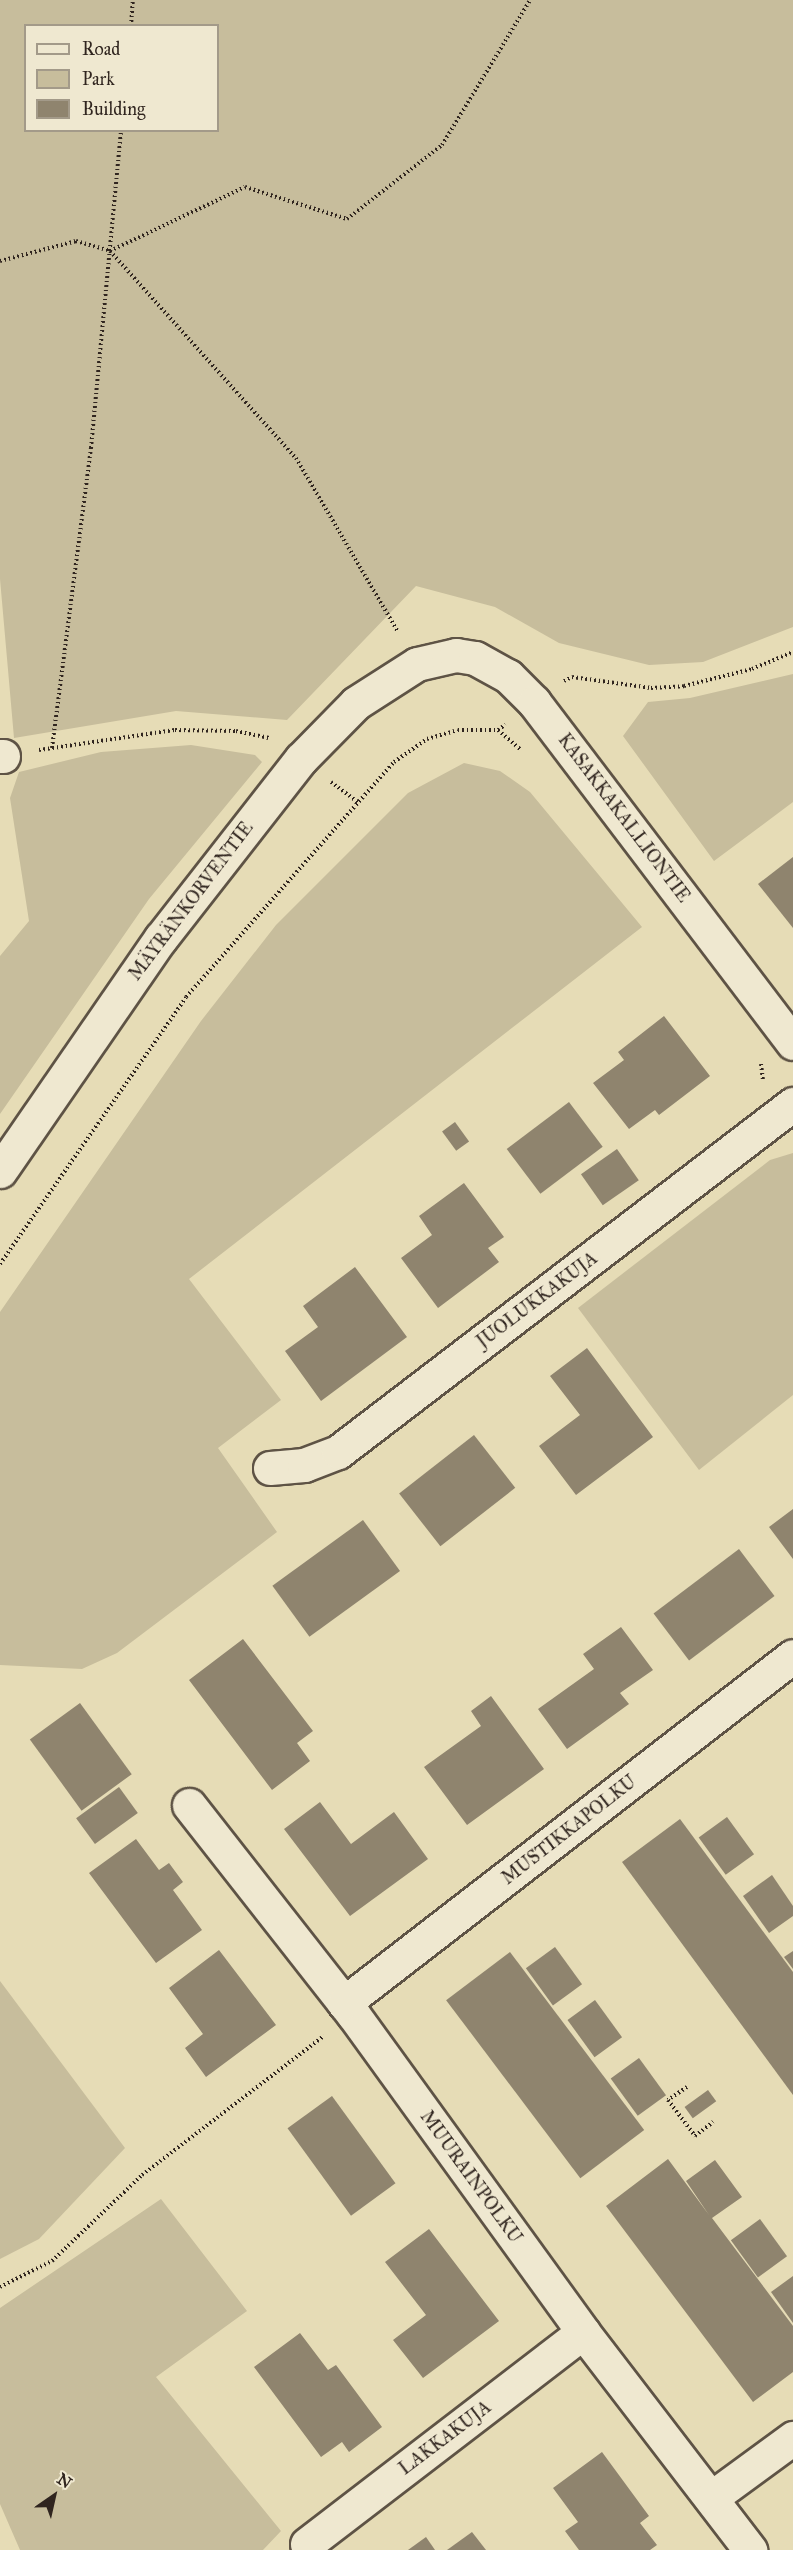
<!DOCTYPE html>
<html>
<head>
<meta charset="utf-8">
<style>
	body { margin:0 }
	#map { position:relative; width:793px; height:2550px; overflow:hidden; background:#e6dcb6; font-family:"IM FELL Great Primer",serif }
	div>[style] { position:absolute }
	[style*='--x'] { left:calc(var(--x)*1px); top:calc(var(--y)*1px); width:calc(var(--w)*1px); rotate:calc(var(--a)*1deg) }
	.green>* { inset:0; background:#c7bd9c }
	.building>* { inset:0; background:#8f846e; transform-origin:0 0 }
	.path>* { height:4px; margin-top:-2px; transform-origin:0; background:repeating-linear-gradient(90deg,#30251f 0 1.5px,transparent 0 4.5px) }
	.roads { filter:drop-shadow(2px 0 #5e5345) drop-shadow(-2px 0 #5e5345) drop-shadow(0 2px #5e5345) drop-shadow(0 -2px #5e5345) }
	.minor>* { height:33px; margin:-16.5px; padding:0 16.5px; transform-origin:16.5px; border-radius:16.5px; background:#efe8d0 }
	.tertiary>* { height:33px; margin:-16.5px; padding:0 16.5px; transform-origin:16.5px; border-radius:16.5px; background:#efe8d0 }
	span { translate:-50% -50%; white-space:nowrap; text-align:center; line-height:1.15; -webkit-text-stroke:5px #efe8d0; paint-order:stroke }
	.street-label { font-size:18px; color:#30251f }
	.legend { position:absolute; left:24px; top:24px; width:195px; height:108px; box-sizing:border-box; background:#efe8d0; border:2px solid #a39a89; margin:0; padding:8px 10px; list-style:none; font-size:18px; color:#30251f }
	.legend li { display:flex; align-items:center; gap:12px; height:30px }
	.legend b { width:30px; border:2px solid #a39a89 }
	.north { position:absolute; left:24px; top:2466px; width:60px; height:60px; -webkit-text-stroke:4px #efe8d0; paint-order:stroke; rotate:34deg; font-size:16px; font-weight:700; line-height:24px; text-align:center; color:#30251f }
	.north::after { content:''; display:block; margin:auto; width:21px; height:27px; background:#30251f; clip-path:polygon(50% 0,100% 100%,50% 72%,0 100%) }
</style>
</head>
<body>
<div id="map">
	<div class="green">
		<div style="clip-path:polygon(evenodd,0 0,793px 0,793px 627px,703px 662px,649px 665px,559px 643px,495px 607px,416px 586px,287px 720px,176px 711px,14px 738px,0 579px,0 0,26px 26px,218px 26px,218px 130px,26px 130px,26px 26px)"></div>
		<div style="clip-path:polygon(793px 674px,793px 802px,714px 861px,623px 736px,648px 702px,690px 698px)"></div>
		<div style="clip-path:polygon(191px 745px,255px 755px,262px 762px,149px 899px,0 1114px,0 956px,29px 921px,10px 798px,19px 772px,101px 752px)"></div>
		<div style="clip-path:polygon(464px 763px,500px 771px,530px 792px,642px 927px,189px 1279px,281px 1400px,218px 1448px,277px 1532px,117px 1653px,82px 1669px,0 1665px,0 1312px,201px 1021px,276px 925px,408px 793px)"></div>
		<div style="clip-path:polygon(793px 1153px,793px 1395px,699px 1470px,578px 1308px,770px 1160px)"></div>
		<div style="clip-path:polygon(0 1981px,125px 2148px,39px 2239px,0 2259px)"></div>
		<div style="clip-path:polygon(161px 2199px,247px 2311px,156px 2377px,281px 2531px,263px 2550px,20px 2550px,0 2504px,0 2308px)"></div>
	</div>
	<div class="building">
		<div style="clip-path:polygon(793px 857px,793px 928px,758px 884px)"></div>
		<div style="clip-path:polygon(664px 1016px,710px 1076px,659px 1115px,655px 1110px,629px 1129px,593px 1083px,624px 1060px,618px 1052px)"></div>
		<div style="left:569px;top:1102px;width:56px;height:78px;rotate:53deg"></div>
		<div style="left:455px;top:1122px;width:24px;height:16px;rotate:54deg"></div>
		<div style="left:617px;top:1149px;width:38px;height:44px;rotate:55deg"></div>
		<div style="clip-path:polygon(464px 1183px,504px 1237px,488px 1248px,499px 1262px,438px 1308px,401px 1258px,432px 1235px,419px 1216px)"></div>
		<div style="clip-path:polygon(355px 1267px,407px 1337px,321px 1401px,285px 1351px,318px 1327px,303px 1306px)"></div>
		<div style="clip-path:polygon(587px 1348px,653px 1437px,576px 1495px,539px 1446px,580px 1415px,550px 1376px)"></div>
		<div style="left:474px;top:1435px;width:67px;height:95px;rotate:52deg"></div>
		<div style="clip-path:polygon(793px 1509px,793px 1559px,769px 1527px)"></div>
		<div style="left:363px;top:1520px;width:63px;height:112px;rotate:54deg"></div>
		<div style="left:739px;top:1549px;width:59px;height:107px;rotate:53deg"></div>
		<div style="clip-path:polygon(621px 1627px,653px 1670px,620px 1693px,629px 1704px,567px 1749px,538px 1709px,594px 1669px,583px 1654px)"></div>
		<div style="clip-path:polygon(243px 1639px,313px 1731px,297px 1743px,310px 1761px,272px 1790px,189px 1680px)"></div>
		<div style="clip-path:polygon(491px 1696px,544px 1769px,467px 1825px,424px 1767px,481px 1726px,471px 1711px)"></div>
		<div style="left:80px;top:1703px;width:88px;height:62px;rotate:54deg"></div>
		<div style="left:119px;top:1787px;width:32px;height:53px;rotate:54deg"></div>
		<div style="clip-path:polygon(320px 1802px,351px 1844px,394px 1812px,428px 1859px,350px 1916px,284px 1829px)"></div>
		<div style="left:727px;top:1817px;width:46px;height:35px;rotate:54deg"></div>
		<div style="clip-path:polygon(680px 1819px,793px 1972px,793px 2095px,622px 1862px)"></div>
		<div style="clip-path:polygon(136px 1839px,159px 1870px,169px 1863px,183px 1882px,173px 1890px,202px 1930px,156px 1963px,89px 1873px)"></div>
		<div style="clip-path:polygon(772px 1875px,793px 1906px,793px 1916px,769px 1933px,743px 1896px)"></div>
		<div style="left:555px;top:1947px;width:46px;height:36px;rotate:54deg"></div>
		<div style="clip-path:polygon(219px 1950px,276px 2025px,206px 2077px,185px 2048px,203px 2034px,169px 1988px)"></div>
		<div style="clip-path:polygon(793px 1951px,793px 1969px,784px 1957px)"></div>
		<div style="left:510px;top:1952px;width:223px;height:80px;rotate:53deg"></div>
		<div style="left:595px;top:2000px;width:46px;height:34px;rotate:54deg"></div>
		<div style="left:639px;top:2058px;width:46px;height:35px;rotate:54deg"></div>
		<div style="left:708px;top:2090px;width:14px;height:29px;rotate:54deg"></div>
		<div style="left:332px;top:2096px;width:108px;height:55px;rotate:54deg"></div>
		<div style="clip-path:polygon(668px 2159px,709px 2215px,686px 2181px,715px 2160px,742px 2197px,712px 2218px,793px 2326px,793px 2372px,753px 2402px,606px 2206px)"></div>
		<div style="left:760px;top:2219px;width:46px;height:36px;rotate:54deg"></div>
		<div style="clip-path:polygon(429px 2229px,499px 2321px,423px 2378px,393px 2340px,426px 2315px,385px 2262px)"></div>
		<div style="clip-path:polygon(793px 2276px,793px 2323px,771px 2292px)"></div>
		<div style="clip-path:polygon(300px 2333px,328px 2370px,336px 2365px,382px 2427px,349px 2452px,342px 2442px,321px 2457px,254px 2367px)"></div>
		<div style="clip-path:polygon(602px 2452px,649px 2516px,640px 2523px,657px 2545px,650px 2550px,579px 2550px,565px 2531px,578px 2522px,553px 2488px)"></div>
		<div style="clip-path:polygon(472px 2532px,486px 2550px,447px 2550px)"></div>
		<div style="clip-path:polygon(426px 2537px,435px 2550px,408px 2550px)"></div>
	</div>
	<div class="path">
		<div style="--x:131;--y:26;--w:26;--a:-86"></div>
		<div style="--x:110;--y:251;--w:149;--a:-25.4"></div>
		<div style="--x:245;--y:187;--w:107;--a:17.4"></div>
		<div style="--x:347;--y:219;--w:120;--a:-37.9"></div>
		<div style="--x:442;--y:145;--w:170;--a:-58.7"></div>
		<div style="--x:0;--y:261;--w:79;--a:-14.7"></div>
		<div style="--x:76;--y:241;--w:35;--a:16"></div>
		<div style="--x:110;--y:251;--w:278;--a:48.1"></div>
		<div style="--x:296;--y:458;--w:202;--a:59.6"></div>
		<div style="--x:564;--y:681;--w:9;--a:-27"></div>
		<div style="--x:572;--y:677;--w:80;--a:7.9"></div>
		<div style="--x:651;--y:688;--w:33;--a:-3"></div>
		<div style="--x:684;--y:686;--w:70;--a:-14"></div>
		<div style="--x:752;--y:669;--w:44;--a:-22.5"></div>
		<div style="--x:498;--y:730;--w:29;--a:41"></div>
		<div style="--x:52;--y:748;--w:303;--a:-82.6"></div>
		<div style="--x:91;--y:448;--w:319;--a:-84.6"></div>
		<div style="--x:39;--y:750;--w:137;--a:-8.4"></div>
		<div style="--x:175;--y:730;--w:61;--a:0.9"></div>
		<div style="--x:236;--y:731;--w:34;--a:12"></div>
		<div style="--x:331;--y:782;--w:34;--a:37"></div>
		<div style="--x:761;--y:1064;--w:16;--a:83"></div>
		<div style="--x:0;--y:1264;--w:325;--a:-55.1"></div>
		<div style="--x:186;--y:997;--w:314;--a:-48.5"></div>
		<div style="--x:394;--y:762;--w:40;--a:-34.9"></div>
		<div style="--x:427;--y:739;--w:32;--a:-16"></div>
		<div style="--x:458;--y:730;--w:40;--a:0"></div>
		<div style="--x:498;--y:730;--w:9;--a:-36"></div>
		<div style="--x:687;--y:2087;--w:23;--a:146"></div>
		<div style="--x:668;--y:2100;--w:45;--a:53.1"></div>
		<div style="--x:695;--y:2136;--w:23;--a:-38"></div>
		<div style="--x:0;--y:2287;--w:58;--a:-26.6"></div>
		<div style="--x:52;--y:2261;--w:124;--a:-43.7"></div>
		<div style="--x:142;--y:2175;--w:229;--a:-37.4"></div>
	</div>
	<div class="roads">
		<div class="minor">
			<div style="--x:417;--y:664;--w:40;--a:-13"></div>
			<div style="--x:456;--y:655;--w:19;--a:9"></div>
			<div style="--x:475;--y:658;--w:38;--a:29"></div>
			<div style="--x:508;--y:676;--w:37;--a:45"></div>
			<div style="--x:534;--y:702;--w:428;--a:52.8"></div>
			<div style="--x:0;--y:756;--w:3;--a:0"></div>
			<div style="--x:270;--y:1468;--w:34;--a:-5"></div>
			<div style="--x:304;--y:1465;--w:36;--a:-21"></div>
			<div style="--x:338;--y:1452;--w:573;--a:-37.41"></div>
			<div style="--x:189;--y:1805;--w:266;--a:51.9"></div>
			<div style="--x:353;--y:2014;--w:392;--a:54.1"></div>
			<div style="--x:583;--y:2332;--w:275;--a:52.5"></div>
			<div style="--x:344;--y:2003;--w:567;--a:-37.7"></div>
			<div style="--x:711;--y:2498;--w:102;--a:-36.2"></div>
			<div style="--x:307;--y:2544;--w:348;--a:-37.5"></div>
		</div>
		<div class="tertiary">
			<div style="--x:0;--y:1171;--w:283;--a:-55.4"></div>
			<div style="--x:161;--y:938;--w:227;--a:-52"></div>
			<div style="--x:301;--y:759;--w:78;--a:-45.5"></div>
			<div style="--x:356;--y:703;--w:72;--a:-32.6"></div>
		</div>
	</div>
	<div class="street-label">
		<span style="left:624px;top:818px;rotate:53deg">KASAKKAKALLIONTIE</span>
		<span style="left:191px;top:901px;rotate:-53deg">MÄYRÄNKORVENTIE</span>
		<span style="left:537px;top:1300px;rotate:-37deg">JUOLUKKAKUJA</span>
		<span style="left:569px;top:1830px;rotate:-38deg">MUSTIKKAPOLKU</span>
		<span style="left:471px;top:2177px;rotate:54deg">MUURAINPOLKU</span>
		<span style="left:445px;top:2438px;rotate:-37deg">LAKKAKUJA</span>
	</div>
	<ul class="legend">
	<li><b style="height:8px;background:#efe8d0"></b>Road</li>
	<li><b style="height:16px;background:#c7bd9c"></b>Park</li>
	<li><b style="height:16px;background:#8f846e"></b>Building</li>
	</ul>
	<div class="north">N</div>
</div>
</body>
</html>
